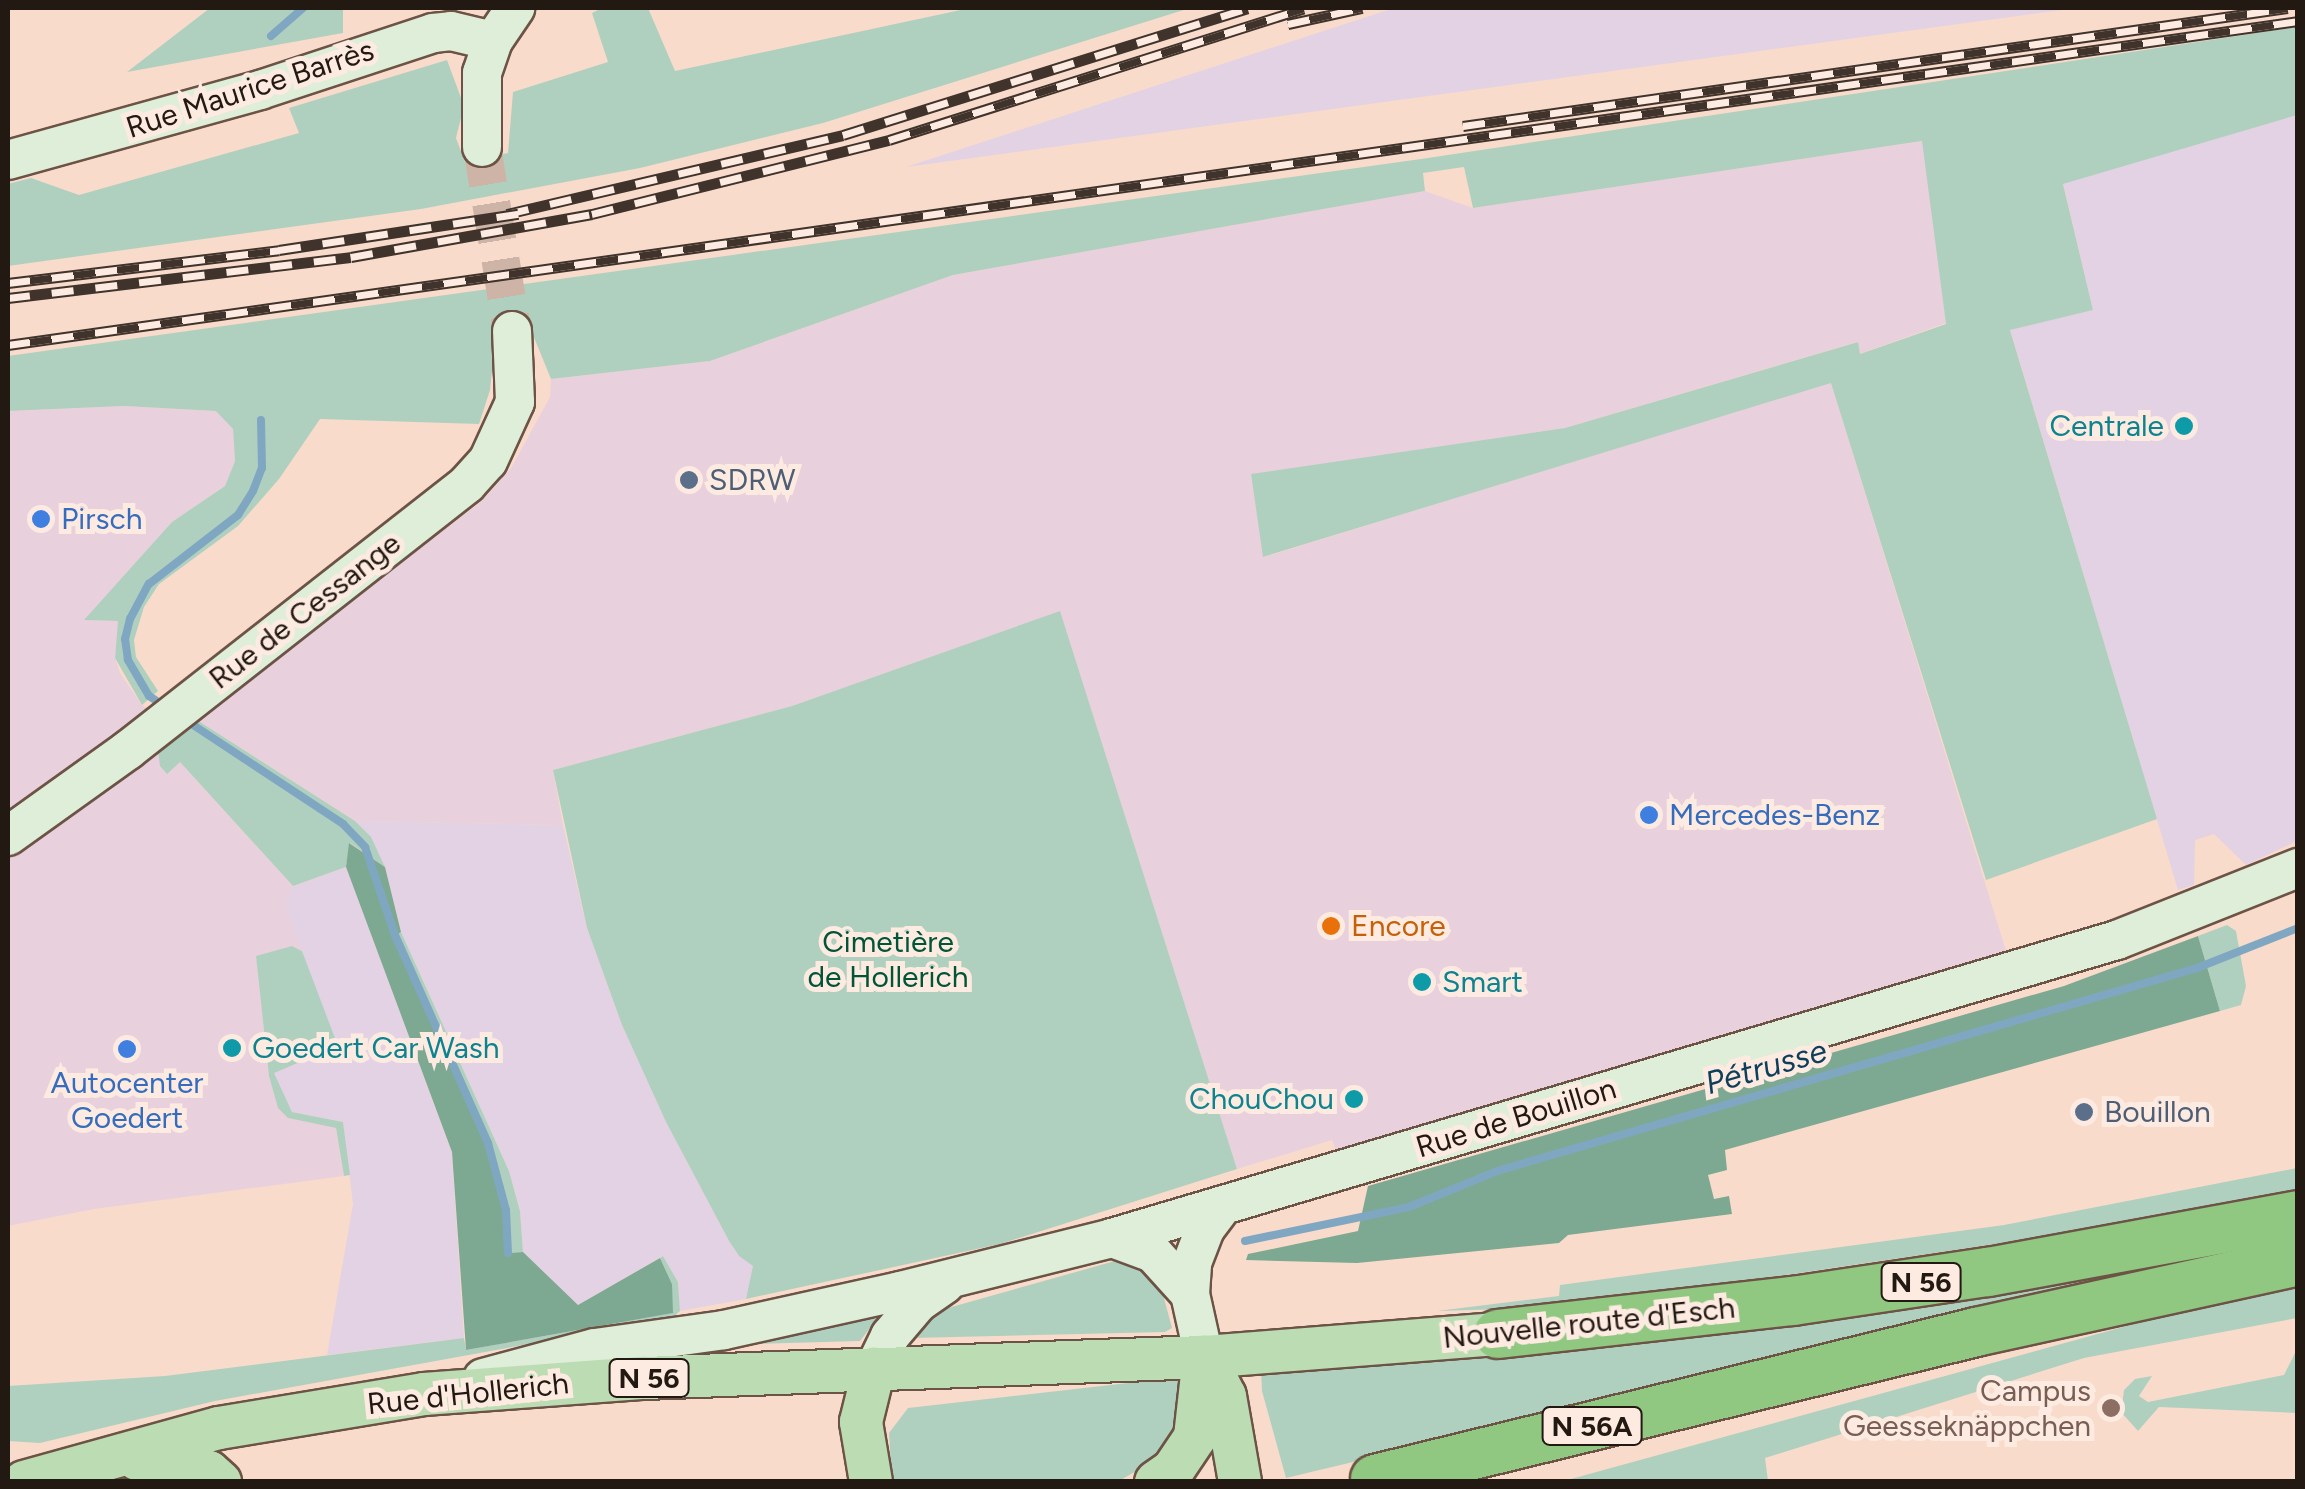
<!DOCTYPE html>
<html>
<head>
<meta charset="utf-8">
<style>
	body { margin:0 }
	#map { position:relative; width:2305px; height:1489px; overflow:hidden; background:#f9dbcb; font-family:Figtree,sans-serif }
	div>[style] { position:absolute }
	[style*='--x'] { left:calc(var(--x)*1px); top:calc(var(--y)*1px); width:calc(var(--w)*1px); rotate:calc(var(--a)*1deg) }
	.commercial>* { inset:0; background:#e8d1dd }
	.industrial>* { inset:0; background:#e3d2e3 }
	.green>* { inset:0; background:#b0d0bf }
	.forest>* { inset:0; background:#7da993 }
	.stream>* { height:8px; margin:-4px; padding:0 4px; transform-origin:4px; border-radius:4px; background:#80a7c2 }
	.secondary-tunnel>* { height:38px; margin-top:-19px; transform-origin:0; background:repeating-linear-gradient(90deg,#ceb4a6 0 38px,transparent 0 57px) }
	.roads { filter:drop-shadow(2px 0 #6c5345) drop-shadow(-2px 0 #6c5345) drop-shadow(0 2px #6c5345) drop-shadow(0 -2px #6c5345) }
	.secondary>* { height:38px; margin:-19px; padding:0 19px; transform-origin:19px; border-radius:19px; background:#deeed9 }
	.primary>* { height:42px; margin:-21px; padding:0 21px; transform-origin:21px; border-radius:21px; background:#bcddb3 }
	.highway>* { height:48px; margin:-24px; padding:0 24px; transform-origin:24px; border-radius:24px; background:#90c781 }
	.rail>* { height:11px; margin-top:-5.5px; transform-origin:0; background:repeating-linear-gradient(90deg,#fdebe1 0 22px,#40332c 0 44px); box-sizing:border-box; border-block:2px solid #40332c }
	.dots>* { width:28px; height:28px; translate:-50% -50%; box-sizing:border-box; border:5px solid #fdebe1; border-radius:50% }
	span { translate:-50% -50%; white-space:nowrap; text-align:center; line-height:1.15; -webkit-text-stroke:10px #fdebe1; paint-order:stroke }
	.shield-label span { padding:2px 8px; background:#fdebe1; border:2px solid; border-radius:8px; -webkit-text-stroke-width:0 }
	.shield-label { font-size:28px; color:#231913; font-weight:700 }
	.street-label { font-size:30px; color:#231913 }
	.culture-label { font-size:30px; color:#0d838f }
	.right { translate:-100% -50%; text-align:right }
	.left { translate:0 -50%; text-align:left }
	.service-label { font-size:30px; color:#4e5e75 }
	.shop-label { font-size:30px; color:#366cbe }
	.food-label { font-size:30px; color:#c56008 }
	.park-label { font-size:30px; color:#005437 }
	.education-label { font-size:30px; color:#785e54 }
	.water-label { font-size:32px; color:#0d3f5b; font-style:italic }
	.frame { position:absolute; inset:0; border:10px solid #231913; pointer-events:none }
</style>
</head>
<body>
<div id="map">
	<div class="commercial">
		<div style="clip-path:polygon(1923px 141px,1946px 323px,1859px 354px,1857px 342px,1565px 428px,1251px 475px,1264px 557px,1831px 382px,2006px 951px,1336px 1150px,1332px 1140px,1237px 1169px,1060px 612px,792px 706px,553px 770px,563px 825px,355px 821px,197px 720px,482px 501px,511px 468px,550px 397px,551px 379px,710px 361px,953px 275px,1425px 191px,1473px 208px)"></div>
		<div style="clip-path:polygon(124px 406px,217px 411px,233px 428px,235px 461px,225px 486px,172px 522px,86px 620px,119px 621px,115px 658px,120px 673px,142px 705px,181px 732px,158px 751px,179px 761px,293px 886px,285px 906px,302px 951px,292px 946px,288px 1118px,336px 1128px,344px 1176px,94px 1209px,8px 1226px,8px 411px)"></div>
	</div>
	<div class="industrial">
		<div style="clip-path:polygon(1394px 8px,2077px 8px,906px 167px)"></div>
		<div style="clip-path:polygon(2297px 115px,2297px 841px,2246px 865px,2214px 834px,2195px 840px,2194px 885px,2178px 890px,2010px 329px,2093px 310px,2063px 183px)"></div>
		<div style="clip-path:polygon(355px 821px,563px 825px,587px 928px,622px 1025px,666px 1122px,729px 1241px,739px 1256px,754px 1266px,746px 1299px,680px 1311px,678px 1282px,663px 1256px,578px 1305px,523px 1252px,520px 1211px,509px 1171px,401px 932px,385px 867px,371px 838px)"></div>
		<div style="clip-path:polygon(346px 867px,452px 1152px,464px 1338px,327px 1355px,353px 1204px,343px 1122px,292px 1112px,274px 1073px,337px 1046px,285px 906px,293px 886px)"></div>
	</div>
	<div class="green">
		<div style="clip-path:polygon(210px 8px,343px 8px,343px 33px,127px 72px)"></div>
		<div style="clip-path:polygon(602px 8px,648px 8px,675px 71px,970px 8px,1190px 8px,823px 123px,640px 168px,421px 209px,8px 266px,8px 184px,31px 178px,79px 195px,299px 133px,289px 108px,447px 60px,464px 106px,456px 138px,465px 162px,508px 153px,513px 92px,608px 62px,592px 13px)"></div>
		<div style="clip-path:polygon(2297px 27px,2297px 115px,2063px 184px,2093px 310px,2010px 330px,2157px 819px,1986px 880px,1831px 383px,1263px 557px,1251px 474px,1565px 428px,1858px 342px,1860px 354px,1946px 324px,1922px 141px,1473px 208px,1464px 167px,1423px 173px,1425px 191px,953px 275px,710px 361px,551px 379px,531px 330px,496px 332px,490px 390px,479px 424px,320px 419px,279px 479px,238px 526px,159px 584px,144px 607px,134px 640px,136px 657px,158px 691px,142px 705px,115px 658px,118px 621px,84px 620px,172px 522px,225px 486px,235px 461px,233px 429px,216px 411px,124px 406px,8px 411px,8px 356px,1421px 159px)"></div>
		<div style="clip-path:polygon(1060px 611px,1237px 1169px,1000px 1244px,746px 1299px,753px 1266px,739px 1256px,729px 1241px,666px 1122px,622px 1025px,587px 928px,553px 770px,792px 706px)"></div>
		<div style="clip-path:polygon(197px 720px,355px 821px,371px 837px,385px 867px,350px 843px,346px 867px,293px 886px,180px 762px,167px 774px,160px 766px,158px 751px)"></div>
		<div style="clip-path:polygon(2227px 925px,2236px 931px,2246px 986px,2241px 1005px,2220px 1011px,2198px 936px)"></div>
		<div style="clip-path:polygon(401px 932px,509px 1171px,520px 1211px,523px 1252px,508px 1253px,506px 1210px,395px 935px)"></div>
		<div style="clip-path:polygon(292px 946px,302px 951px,338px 1046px,274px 1073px,292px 1112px,343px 1122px,350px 1175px,344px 1176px,336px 1128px,288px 1118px,278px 1108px,269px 1076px,256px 956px)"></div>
		<div style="clip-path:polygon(2297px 1168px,2297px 1193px,2109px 1227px,1752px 1280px,1505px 1309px,1437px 1311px,1559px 1296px,1560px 1285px,2004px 1225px)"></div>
		<div style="clip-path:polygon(663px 1256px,678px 1282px,680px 1311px,672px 1318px,215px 1401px,40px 1443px,8px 1441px,8px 1386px,165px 1376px,464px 1338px,466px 1350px,672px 1313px,672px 1284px,660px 1258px)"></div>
		<div style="clip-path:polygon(1115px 1261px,1148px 1269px,1161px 1287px,1172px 1328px,1165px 1332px,912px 1338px,916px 1330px,948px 1308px)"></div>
		<div style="clip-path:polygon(2176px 1266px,1286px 1478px,1262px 1391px,1261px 1372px,1740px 1331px,1918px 1309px)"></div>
		<div style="clip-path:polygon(2297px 1287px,2297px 1318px,2084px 1358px,1765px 1458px,1768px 1481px,1560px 1482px,2192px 1308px)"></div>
		<div style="clip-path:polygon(872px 1315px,876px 1320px,860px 1341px,753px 1344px)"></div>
		<div style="clip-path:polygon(2297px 1349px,2297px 1413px,2159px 1407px,2138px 1431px,2121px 1412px,2124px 1390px,2135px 1379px,2152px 1376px,2139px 1396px,2148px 1402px,2284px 1375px)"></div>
		<div style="clip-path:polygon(1181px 1377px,1181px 1422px,1157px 1459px,1119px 1481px,892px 1481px,889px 1433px,908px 1408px)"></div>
	</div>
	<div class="forest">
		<div style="clip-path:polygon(349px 843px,385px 867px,401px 932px,395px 936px,488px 1143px,506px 1210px,509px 1253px,523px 1252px,578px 1305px,660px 1258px,672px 1284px,673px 1313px,466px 1350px,452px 1152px,346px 867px)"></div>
		<div style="clip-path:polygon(2198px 936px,2220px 1011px,1725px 1150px,1727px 1170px,1708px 1175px,1714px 1199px,1729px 1196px,1732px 1214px,1568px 1235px,1559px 1243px,1357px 1263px,1246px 1260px,1248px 1254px,1358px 1231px,1368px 1186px,2064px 986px)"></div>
	</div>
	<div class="stream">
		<div style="--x:271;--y:36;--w:43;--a:-41.2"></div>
		<div style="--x:164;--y:706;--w:18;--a:-146"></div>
		<div style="--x:149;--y:696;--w:42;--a:-120.3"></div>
		<div style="--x:128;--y:660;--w:21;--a:-98"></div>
		<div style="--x:125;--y:639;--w:21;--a:-76"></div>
		<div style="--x:130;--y:619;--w:40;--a:-62"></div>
		<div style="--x:149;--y:584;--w:113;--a:-37.8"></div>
		<div style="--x:238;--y:515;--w:28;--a:-58"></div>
		<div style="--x:253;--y:491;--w:25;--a:-69"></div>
		<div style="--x:262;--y:468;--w:48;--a:-91.2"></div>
		<div style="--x:184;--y:719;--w:191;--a:33.4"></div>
		<div style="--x:343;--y:824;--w:32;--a:46"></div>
		<div style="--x:365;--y:847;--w:93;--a:71.2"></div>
		<div style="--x:395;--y:935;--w:228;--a:65.9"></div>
		<div style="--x:488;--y:1143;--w:69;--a:75"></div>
		<div style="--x:506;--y:1210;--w:43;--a:87.3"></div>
		<div style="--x:1245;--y:1241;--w:167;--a:-11.7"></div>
		<div style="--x:1409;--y:1207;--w:95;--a:-22.2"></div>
		<div style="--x:1497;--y:1171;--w:729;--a:-16.17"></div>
		<div style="--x:2197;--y:968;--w:109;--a:-21.6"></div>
	</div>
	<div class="secondary-tunnel">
		<div style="--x:482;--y:147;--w:186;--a:80.7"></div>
	</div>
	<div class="roads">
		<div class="secondary">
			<div style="--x:482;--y:147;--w:74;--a:-90"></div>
			<div style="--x:482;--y:73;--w:34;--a:-71"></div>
			<div style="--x:493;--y:41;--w:40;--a:-56"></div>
			<div style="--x:8;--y:160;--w:262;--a:-15.5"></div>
			<div style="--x:260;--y:90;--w:182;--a:-18.2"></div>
			<div style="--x:433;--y:33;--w:18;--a:-6"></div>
			<div style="--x:451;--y:31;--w:43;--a:13.4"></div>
			<div style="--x:8;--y:836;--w:148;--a:-35.6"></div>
			<div style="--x:128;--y:750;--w:431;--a:-38.1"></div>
			<div style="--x:467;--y:484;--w:31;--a:-48"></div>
			<div style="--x:488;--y:461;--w:65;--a:-65.4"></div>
			<div style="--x:515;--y:402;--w:71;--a:-92.4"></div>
			<div style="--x:1112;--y:1238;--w:44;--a:20.1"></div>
			<div style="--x:1153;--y:1253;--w:55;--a:47.9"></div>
			<div style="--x:1204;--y:1357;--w:65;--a:-102.5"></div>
			<div style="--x:1190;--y:1294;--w:31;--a:-86"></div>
			<div style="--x:1192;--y:1263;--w:36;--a:-69"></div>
			<div style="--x:1205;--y:1229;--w:30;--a:-53"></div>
			<div style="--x:874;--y:1369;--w:37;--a:-64"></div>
			<div style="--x:890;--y:1336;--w:43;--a:-49.7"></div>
			<div style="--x:918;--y:1303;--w:33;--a:-35"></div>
			<div style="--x:483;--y:1378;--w:116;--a:-15"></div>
			<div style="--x:595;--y:1348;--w:130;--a:-7.9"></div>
			<div style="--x:724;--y:1330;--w:180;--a:-12.5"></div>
			<div style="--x:900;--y:1291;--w:219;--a:-14"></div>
			<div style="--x:1112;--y:1238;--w:1048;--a:-16.52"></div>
			<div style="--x:2117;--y:940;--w:195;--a:-21.7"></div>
		</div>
		<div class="primary">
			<div style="--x:1208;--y:1363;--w:37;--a:63"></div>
			<div style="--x:1225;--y:1396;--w:87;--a:80.1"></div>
			<div style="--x:137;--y:1459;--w:41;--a:2.8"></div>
			<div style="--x:178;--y:1461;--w:33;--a:20"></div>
			<div style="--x:209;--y:1472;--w:15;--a:42"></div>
			<div style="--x:24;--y:1482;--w:202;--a:-15.5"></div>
			<div style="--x:219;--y:1428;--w:208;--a:-9.4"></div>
			<div style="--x:424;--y:1394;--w:221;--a:-4.2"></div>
			<div style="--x:644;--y:1378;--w:560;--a:-2.15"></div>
			<div style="--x:1204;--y:1357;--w:295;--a:-4.5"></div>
			<div style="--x:871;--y:1482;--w:61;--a:-99.5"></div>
			<div style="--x:861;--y:1422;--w:55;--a:-76.2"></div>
			<div style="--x:1156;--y:1482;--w:21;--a:-35"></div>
			<div style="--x:1173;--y:1470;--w:40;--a:-56"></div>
			<div style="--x:1195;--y:1437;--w:81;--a:-83.6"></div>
		</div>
		<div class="highway">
			<div style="--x:1498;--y:1334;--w:297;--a:-6.4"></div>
			<div style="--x:1793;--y:1301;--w:197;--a:-8.5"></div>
			<div style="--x:1988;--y:1272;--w:315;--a:-10.4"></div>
			<div style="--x:1375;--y:1479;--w:619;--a:-13.74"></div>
			<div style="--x:1976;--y:1332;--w:330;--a:-12.4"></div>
		</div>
	</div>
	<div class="rail">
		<div style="--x:1288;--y:24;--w:76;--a:-12.2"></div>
		<div style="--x:1463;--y:126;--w:833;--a:-8.14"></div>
		<div style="--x:507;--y:214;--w:345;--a:-13.2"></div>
		<div style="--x:843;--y:135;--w:424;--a:-17.4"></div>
		<div style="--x:8;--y:283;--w:273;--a:-6.9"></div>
		<div style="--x:279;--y:250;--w:242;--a:-8.6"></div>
		<div style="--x:8;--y:298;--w:345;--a:-6.8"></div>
		<div style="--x:351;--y:257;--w:245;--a:-10.1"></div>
		<div style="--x:592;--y:214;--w:306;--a:-14"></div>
		<div style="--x:889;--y:140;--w:435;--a:-17.6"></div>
		<div style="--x:8;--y:345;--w:2313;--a:-8.05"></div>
	</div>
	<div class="dots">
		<div style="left:2184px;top:426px;background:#0f9aa8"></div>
		<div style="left:689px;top:480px;background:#5c6f8a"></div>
		<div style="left:41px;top:519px;background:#3f7fe0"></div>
		<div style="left:1649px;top:815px;background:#3f7fe0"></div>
		<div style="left:1331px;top:926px;background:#e8710a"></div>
		<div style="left:1422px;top:982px;background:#0f9aa8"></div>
		<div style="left:232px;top:1048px;background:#0f9aa8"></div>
		<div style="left:127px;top:1049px;background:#3f7fe0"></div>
		<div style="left:1354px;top:1099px;background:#0f9aa8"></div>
		<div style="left:2084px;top:1112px;background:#5c6f8a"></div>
		<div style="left:2111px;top:1408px;background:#8d6e63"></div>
	</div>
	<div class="shield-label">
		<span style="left:1921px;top:1282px">N 56</span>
		<span style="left:649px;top:1378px">N 56</span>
		<span style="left:1592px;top:1426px">N 56A</span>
	</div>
	<div class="street-label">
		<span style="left:250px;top:89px;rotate:-18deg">Rue Maurice Barrès</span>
		<span style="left:305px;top:611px;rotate:-38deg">Rue de Cessange</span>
		<span style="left:1516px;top:1118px;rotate:-17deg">Rue de Bouillon</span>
		<span style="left:1589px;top:1323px;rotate:-6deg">Nouvelle route d'Esch</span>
		<span style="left:468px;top:1394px;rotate:-6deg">Rue d'Hollerich</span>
	</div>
	<div class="culture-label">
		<span class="right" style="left:2164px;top:426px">Centrale</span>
		<span class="left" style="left:1442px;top:982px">Smart</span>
		<span class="left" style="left:252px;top:1048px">Goedert Car Wash</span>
		<span class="right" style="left:1334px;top:1099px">ChouChou</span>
	</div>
	<div class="service-label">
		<span class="left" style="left:709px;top:480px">SDRW</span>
		<span class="left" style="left:2104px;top:1112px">Bouillon</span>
	</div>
	<div class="shop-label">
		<span class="left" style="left:61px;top:519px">Pirsch</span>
		<span class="left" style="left:1669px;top:815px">Mercedes-Benz</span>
		<span style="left:127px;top:1100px">Autocenter<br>Goedert</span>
	</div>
	<div class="food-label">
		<span class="left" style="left:1351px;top:926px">Encore</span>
	</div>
	<div class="park-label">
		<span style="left:888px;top:959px">Cimetière<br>de Hollerich</span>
	</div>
	<div class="education-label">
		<span class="right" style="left:2091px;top:1408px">Campus<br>Geesseknäppchen</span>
	</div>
	<div class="water-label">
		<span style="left:1766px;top:1067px;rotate:-16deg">Pétrusse</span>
	</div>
	<div class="frame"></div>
</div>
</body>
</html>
